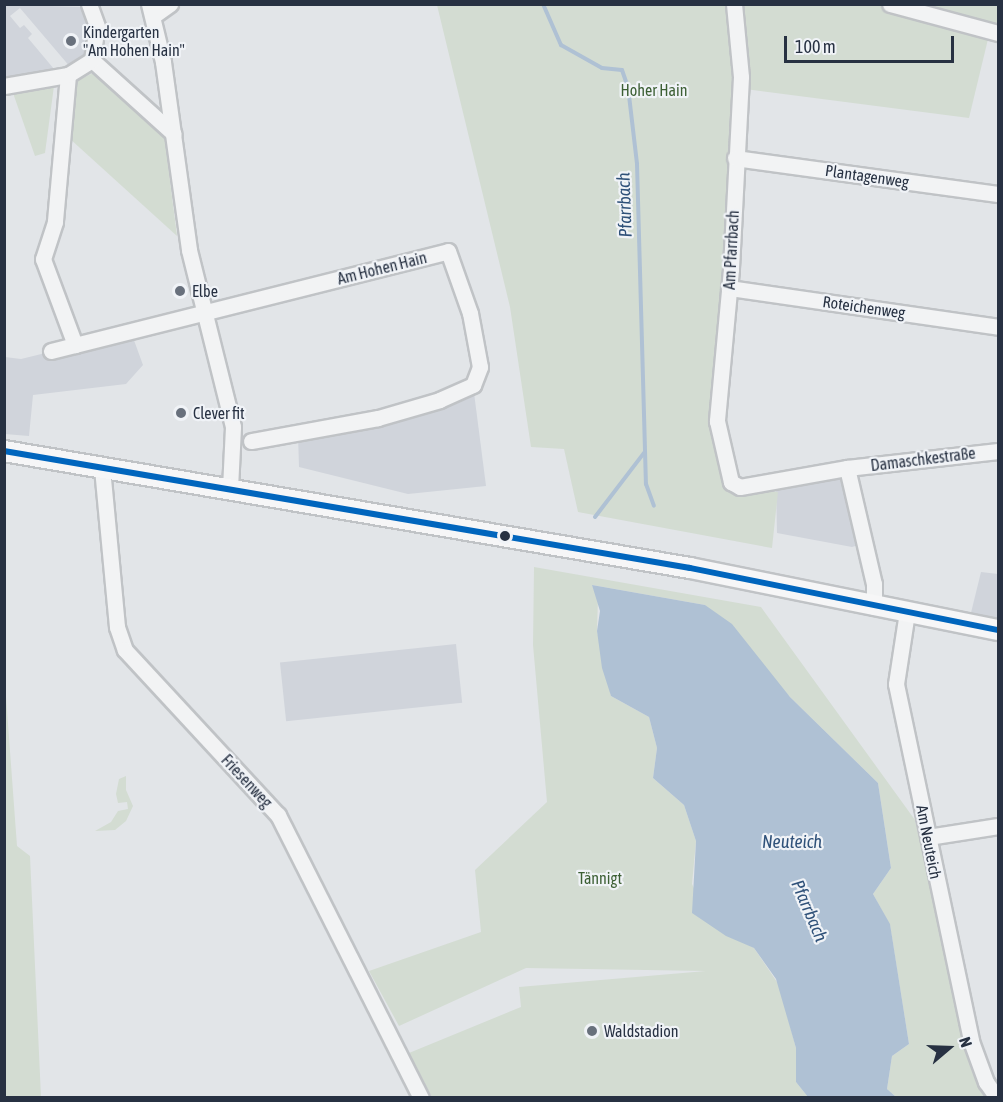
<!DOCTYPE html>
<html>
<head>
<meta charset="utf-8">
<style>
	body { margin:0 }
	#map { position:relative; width:1003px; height:1102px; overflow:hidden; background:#e2e5e8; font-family:"Asap Condensed",sans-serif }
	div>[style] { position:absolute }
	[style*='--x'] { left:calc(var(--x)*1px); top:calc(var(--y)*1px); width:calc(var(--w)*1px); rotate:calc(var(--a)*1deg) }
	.built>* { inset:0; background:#d0d4db; transform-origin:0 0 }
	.green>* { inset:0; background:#d3dcd2 }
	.water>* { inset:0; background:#afc1d4 }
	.stream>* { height:4px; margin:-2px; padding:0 2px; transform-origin:2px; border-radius:2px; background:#afc1d4 }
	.roads { filter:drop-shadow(2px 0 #c0c3c6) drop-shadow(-2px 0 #c0c3c6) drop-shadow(0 2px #c0c3c6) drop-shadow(0 -2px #c0c3c6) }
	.minor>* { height:15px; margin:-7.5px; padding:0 7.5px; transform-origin:7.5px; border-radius:7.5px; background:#f2f3f4 }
	.major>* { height:20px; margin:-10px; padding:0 10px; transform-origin:10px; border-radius:10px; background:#f6f6f7 }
	.bus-1>* { height:6px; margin:-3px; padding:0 3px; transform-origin:3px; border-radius:3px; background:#0065bd }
	.dots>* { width:16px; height:16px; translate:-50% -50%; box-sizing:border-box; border:3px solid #f0f3f7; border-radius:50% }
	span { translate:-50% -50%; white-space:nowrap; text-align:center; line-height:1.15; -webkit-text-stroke:4.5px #f0f3f7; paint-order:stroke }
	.poi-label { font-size:16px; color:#273142 }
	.left { translate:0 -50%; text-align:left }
	.park-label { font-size:16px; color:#3c5f34 }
	.street-label { font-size:16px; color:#273142 }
	.water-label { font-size:18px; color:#2f5179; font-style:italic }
	.frame { position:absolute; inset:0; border:6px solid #273142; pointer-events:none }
	.north { position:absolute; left:919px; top:1018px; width:60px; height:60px; -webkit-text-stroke:4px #f0f3f7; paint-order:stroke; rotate:71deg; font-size:16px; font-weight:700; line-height:24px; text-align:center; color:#273142 }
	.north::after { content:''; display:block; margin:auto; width:21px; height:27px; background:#273142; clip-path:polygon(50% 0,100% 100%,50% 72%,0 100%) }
	.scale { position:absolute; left:784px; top:36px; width:170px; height:27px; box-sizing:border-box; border:3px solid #273142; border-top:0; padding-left:8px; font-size:18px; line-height:21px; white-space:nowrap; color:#273142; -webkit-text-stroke:4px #f0f3f7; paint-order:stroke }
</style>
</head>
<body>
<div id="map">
	<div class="built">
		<div style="clip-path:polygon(5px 5px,88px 7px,88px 55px,71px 68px,20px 8px,10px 16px,20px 28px,24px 25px,32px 34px,28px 38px,54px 69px,5px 80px)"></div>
		<div style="clip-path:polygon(131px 332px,143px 365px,126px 384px,33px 395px,29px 436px,5px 434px,5px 357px,21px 359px)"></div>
		<div style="clip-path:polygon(473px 385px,486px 486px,408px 494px,299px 467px,298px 435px)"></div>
		<div style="clip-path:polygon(847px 468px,865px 543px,852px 547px,777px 533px,776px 482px)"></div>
		<div style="clip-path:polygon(981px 572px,998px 574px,998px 630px,968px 625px)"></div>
		<div style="left:456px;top:644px;width:59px;height:177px;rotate:84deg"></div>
	</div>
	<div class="green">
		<div style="clip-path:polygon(437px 5px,737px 5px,741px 77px,717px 421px,741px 487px,778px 492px,772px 548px,578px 512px,564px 449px,531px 447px,510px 307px)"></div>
		<div style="clip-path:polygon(741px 5px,876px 5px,989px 35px,969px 118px,745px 89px)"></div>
		<div style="clip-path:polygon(919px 5px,998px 5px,998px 33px)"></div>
		<div style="clip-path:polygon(95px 72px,164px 133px,177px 236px,69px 138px,73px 83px)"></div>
		<div style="clip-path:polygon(54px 86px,45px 153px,35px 156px,13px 93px)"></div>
		<div style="clip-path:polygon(534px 567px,761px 607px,915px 820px,972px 1072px,988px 1097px,896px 1097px,887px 1089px,892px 1056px,909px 1044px,890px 925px,873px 894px,891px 868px,878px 783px,790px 697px,705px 605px,592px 585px,598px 598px,597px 631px,611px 696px,649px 717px,657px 748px,653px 778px,684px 805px,696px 841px,692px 884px,711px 925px,754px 948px,779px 985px,796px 1048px,796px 1082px,808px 1097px,432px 1097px,409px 1053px,521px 1007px,519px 987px,706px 971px,526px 968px,399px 1026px,369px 971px,481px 932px,475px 870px,547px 802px,533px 645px)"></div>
		<div style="clip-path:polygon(5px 683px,17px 846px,30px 856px,41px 1097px,5px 1097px)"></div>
		<div style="clip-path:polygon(126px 776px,126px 790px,133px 806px,126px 821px,115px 830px,95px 831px,111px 822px,118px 811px,128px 809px,127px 802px,118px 803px,116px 794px,119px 779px)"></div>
	</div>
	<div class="water">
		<div style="clip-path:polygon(592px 585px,705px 605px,732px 624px,790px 697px,878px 783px,891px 868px,873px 894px,890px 924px,909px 1044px,892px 1056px,887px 1089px,896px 1097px,808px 1097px,796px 1082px,796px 1048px,776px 979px,754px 948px,726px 936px,692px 913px,696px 841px,684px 805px,653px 778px,657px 748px,649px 717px,611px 696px,602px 668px,597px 631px,600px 611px)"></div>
	</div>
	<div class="stream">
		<div style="--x:543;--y:4;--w:45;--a:66.3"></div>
		<div style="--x:561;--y:45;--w:47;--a:29.3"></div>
		<div style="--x:602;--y:68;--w:20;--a:6"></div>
		<div style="--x:622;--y:70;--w:18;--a:71"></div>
		<div style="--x:628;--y:87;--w:78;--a:83.3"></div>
		<div style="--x:637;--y:164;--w:320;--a:88.4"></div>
		<div style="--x:646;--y:484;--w:23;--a:70"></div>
		<div style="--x:595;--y:517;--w:81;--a:-52.6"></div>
	</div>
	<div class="roads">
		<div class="minor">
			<div style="--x:149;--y:4;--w:60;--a:76.4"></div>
			<div style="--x:163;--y:62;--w:190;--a:82.1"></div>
			<div style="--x:189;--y:250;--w:182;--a:76"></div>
			<div style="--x:233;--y:427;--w:62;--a:92.8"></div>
			<div style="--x:734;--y:4;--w:73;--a:84.5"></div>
			<div style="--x:741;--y:77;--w:192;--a:93"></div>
			<div style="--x:731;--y:269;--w:153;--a:95.3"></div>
			<div style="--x:717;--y:421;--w:63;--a:77.1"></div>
			<div style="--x:731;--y:482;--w:10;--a:29"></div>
			<div style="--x:740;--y:487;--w:109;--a:-10.1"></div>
			<div style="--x:847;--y:468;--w:152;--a:-6.4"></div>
			<div style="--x:890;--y:4;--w:112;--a:15"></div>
			<div style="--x:153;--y:16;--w:21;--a:-35"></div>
			<div style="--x:92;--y:60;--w:110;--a:42.1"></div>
			<div style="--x:68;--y:75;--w:148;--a:95.1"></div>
			<div style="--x:55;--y:222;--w:39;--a:108"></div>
			<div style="--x:43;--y:259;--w:92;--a:69.6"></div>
			<div style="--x:4;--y:86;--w:65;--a:-9.8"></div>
			<div style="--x:68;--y:75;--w:28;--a:-32"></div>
			<div style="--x:92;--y:60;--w:34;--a:-82"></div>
			<div style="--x:97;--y:26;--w:23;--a:-110"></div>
			<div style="--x:735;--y:158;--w:265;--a:7.8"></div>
			<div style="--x:729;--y:288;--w:272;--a:8.2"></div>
			<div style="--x:51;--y:351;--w:409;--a:-14.1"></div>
			<div style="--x:448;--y:251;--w:66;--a:70.5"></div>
			<div style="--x:470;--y:313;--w:55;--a:79.5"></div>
			<div style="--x:480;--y:367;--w:19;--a:111"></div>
			<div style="--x:473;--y:385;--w:36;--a:156"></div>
			<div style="--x:440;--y:400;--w:65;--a:163.8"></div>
			<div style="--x:378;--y:418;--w:129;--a:169.7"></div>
			<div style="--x:102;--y:468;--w:160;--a:84.6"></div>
			<div style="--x:117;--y:627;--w:24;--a:71"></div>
			<div style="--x:125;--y:650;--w:225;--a:47.2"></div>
			<div style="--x:278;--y:815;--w:317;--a:63.2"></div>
			<div style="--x:847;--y:468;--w:119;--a:76.9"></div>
			<div style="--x:874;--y:584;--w:23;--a:90"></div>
			<div style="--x:907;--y:612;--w:73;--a:98.7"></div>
			<div style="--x:896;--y:684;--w:365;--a:78.1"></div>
			<div style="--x:971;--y:1041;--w:44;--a:69.9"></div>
			<div style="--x:986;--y:1082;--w:19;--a:55"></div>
			<div style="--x:928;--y:837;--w:71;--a:-8.9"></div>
		</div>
		<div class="major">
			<div style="--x:4;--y:451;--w:696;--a:9.68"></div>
			<div style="--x:690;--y:568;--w:314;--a:11.4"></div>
		</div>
	</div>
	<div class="bus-1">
		<div style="--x:4;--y:451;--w:696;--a:9.68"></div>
		<div style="--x:690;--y:568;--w:314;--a:11.4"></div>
	</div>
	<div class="dots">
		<div style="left:71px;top:41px;background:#68707c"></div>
		<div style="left:180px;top:291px;background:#68707c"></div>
		<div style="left:181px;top:413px;background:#68707c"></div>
		<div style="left:505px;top:536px;background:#273142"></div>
		<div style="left:592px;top:1031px;background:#68707c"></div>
	</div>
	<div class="poi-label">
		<span class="left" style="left:83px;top:41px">Kindergarten<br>"Am Hohen Hain"</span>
		<span class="left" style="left:192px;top:291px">Elbe</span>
		<span class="left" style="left:193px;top:413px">Clever fit</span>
		<span class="left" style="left:604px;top:1031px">Waldstadion</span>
	</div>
	<div class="park-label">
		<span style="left:654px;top:90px">Hoher Hain</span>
		<span style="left:600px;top:878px">Tännigt</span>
	</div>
	<div class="street-label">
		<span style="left:867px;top:176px;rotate:8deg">Plantagenweg</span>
		<span style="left:731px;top:250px;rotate:-87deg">Am Pfarrbach</span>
		<span style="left:382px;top:268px;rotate:-14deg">Am Hohen Hain</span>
		<span style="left:864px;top:307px;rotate:8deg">Roteichenweg</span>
		<span style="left:923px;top:459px;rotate:-7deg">Damaschkestraße</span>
		<span style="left:247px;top:781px;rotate:47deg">Friesenweg</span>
		<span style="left:929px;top:842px;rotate:79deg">Am Neuteich</span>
	</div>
	<div class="water-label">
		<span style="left:625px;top:205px;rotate:-92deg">Pfarrbach</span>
		<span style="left:792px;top:842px">Neuteich</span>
		<span style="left:809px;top:911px;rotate:67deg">Pfarrbach</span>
	</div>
	<div class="frame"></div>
	<div class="north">N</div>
	<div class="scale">100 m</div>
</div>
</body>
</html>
